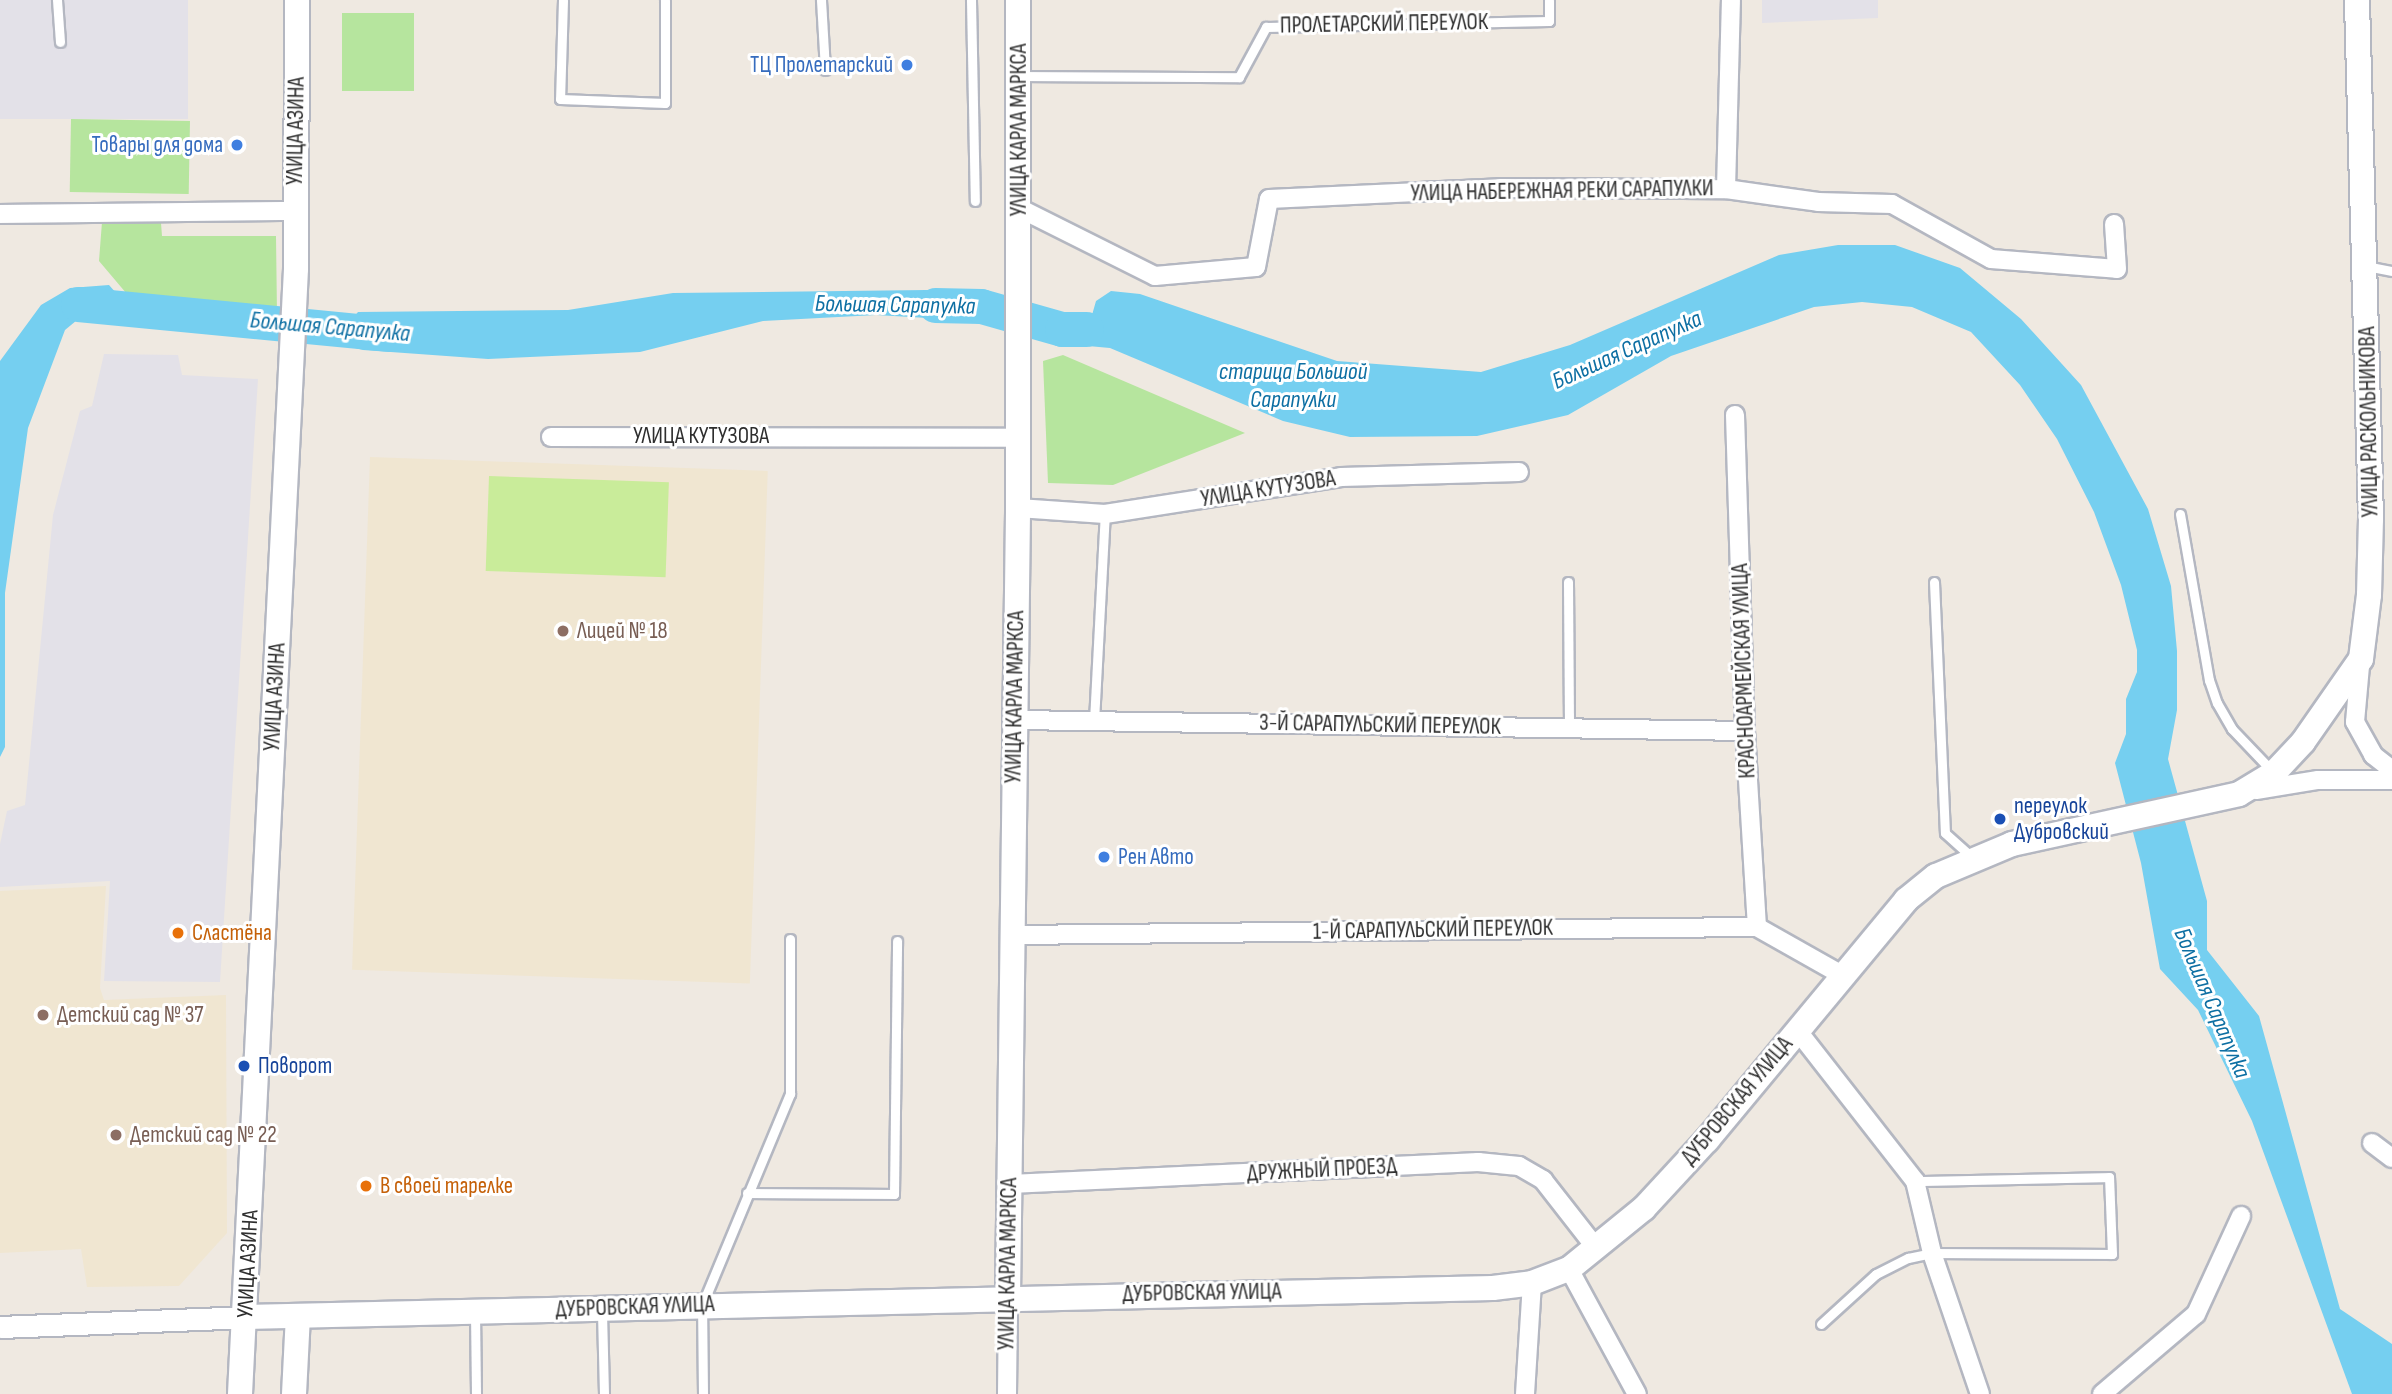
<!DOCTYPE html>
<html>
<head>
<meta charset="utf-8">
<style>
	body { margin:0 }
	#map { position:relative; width:2392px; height:1394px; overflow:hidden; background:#efe9e1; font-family:"Sofia Sans Condensed",sans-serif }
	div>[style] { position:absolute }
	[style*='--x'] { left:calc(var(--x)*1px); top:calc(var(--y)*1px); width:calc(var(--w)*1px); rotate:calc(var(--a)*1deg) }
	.industrial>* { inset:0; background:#e3e1e8; transform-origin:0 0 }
	.education>* { inset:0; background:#f0e6d1; transform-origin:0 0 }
	.green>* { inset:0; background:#b6e59e; transform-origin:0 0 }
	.pitch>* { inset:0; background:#c9ec9a; transform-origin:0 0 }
	.water>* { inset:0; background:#75cff0 }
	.river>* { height:35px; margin:-17.5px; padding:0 17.5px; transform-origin:17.5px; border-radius:17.5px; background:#75cff0 }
	.roads { filter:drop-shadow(2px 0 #b4b7c1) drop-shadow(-2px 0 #b4b7c1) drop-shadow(0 2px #b4b7c1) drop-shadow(0 -2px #b4b7c1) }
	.service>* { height:9px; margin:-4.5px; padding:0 4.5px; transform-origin:4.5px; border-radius:4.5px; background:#fff }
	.minor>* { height:18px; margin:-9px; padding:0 9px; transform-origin:9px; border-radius:9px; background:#fff }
	.tertiary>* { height:21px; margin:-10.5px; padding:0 10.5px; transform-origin:10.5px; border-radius:10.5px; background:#fff }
	.secondary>* { height:24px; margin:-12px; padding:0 12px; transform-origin:12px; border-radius:12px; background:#fff }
	.dots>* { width:19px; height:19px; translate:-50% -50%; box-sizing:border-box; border:4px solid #fff; border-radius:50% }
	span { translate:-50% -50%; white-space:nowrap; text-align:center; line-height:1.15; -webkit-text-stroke:6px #fff; paint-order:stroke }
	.street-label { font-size:23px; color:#2e2e2e }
	.shop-label { font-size:23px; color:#366cbe }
	.right { translate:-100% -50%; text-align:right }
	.left { translate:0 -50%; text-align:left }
	.education-label { font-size:23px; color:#785e54 }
	.transit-label { font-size:23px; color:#164399 }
	.food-label { font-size:23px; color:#c56008 }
	.water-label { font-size:24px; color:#0d6fa3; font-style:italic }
</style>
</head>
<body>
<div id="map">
	<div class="industrial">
		<div style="left:0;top:0;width:188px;height:119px"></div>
		<div style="clip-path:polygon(1762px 0,1878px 0,1878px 18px,1762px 23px)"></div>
		<div style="clip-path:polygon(104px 354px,178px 355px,182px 375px,258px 379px,220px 982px,104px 981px,110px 881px,0 887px,0 844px,7px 811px,25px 805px,53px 515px,80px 411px,92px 406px)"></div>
	</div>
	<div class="education">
		<div style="left:370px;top:457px;width:398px;height:513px;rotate:2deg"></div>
		<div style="clip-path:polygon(106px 886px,100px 988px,104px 1000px,226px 995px,227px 1233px,179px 1286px,87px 1287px,81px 1249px,0 1253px,0 891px)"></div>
	</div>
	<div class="green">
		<div style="left:342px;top:13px;width:72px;height:78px"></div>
		<div style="left:71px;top:119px;width:119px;height:73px;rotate:1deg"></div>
		<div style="clip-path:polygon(102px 222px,161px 223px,162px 236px,276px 236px,277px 314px,132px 300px,99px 261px)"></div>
		<div style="clip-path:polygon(1063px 355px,1245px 433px,1113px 485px,1048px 483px,1043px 361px)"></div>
	</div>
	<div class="pitch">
		<div style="left:489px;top:476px;width:180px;height:95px;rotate:2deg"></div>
	</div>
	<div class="water">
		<div style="clip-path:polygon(1838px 245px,1895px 245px,1960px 268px,2021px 319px,2081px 385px,2148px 509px,2171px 586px,2177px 651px,2177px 710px,2168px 759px,2207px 901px,2207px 950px,2259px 1016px,2340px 1309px,2392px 1344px,2392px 1394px,2352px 1394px,2252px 1121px,2198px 1010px,2160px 969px,2141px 863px,2115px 763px,2126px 734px,2126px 699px,2137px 672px,2137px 650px,2121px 585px,2094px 512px,2057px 439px,2020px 385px,1971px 332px,1912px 307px,1862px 302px,1814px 307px,1671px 356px,1568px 415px,1477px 436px,1350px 437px,1283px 421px,1110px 348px,1077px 345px,1041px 335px,1040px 319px,1090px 322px,1096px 301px,1111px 291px,1140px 294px,1337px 361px,1481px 372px,1570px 345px,1779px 255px)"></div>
		<div style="clip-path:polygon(109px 285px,124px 302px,120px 316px,88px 311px,65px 330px,28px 428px,5px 593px,5px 747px,0 757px,0 361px,41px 305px,70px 288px)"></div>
		<div style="clip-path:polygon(926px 290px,981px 294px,980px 321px,876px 315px,763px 321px,640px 352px,488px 359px,363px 350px,332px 342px,358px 312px,568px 310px,673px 293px)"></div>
	</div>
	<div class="river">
		<div style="--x:78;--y:304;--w:314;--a:5.5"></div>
		<div style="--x:935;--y:305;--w:46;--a:1.2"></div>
		<div style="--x:981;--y:306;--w:84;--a:15.9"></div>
		<div style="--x:1062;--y:329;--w:24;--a:0"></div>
	</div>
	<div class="roads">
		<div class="service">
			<div style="--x:57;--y:0;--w:42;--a:85.9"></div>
			<div style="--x:563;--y:0;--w:99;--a:91.7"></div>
			<div style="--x:560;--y:99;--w:105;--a:2.2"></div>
			<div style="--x:665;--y:103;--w:103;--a:-90"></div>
			<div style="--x:821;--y:0;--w:70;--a:86.7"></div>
			<div style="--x:971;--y:0;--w:201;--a:88.9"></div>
			<div style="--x:1020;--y:76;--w:219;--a:0.3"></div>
			<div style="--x:1239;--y:77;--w:57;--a:-61.6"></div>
			<div style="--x:1266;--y:27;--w:283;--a:-1.2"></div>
			<div style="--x:1549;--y:21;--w:21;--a:-90"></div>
			<div style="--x:2366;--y:266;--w:26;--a:11"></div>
			<div style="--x:2180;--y:514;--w:169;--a:80.1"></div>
			<div style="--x:2209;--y:680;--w:24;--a:71"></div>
			<div style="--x:2217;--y:703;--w:30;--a:60"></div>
			<div style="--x:2232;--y:729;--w:59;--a:46.4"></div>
			<div style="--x:1568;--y:582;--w:146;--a:89.6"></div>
			<div style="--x:1934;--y:582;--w:251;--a:87.5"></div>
			<div style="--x:1945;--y:833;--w:38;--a:42"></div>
			<div style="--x:1094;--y:721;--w:207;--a:-87"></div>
			<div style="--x:747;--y:1193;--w:147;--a:0.4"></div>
			<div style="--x:894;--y:1194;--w:253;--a:-89.3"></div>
			<div style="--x:475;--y:1312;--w:82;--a:89.3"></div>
			<div style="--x:602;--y:1312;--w:82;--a:88.6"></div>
			<div style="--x:1821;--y:1324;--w:74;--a:-42.3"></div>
			<div style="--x:1876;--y:1274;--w:36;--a:-27"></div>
			<div style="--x:1908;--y:1258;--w:25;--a:-12"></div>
			<div style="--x:1932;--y:1253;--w:180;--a:0.3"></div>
			<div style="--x:2112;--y:1254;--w:77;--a:-92.2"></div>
			<div style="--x:2109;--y:1177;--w:194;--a:178.8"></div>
			<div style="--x:703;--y:1394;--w:89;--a:-90.6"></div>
			<div style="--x:702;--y:1305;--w:229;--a:-67.4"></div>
			<div style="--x:790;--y:1094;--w:155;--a:-90"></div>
		</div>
		<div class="minor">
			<div style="--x:1726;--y:189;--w:189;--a:-88.5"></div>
			<div style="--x:1019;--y:208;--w:152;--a:26.6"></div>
			<div style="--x:1155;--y:276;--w:101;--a:-5.1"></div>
			<div style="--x:1256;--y:267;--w:69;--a:-79.2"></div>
			<div style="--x:1269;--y:199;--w:231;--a:-2.7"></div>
			<div style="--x:1500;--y:188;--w:226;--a:0.3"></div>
			<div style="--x:1726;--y:189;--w:93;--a:8"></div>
			<div style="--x:1818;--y:202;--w:74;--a:1.5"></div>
			<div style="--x:1892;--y:204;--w:113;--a:29.1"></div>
			<div style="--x:1991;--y:259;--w:126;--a:4.5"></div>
			<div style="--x:2117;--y:269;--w:45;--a:-93.8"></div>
			<div style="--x:0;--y:214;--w:296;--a:-0.6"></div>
			<div style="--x:1735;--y:415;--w:316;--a:88.2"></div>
			<div style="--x:1745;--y:731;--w:196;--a:86.5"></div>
			<div style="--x:551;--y:437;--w:467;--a:0.1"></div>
			<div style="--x:1018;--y:508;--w:87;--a:3.9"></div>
			<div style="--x:1105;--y:514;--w:239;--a:-8.9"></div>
			<div style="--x:1341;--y:477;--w:178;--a:-1.6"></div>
			<div style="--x:2360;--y:666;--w:56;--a:95.1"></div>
			<div style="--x:2355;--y:722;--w:38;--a:61"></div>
			<div style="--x:2373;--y:755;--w:24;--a:38"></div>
			<div style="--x:1015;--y:720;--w:730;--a:0.86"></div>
			<div style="--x:2256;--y:790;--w:63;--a:-9.2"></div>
			<div style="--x:2318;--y:780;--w:74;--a:0"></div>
			<div style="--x:1012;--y:935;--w:745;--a:-0.62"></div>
			<div style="--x:1757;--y:927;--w:98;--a:29.5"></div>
			<div style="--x:1797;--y:1030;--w:192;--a:52"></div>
			<div style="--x:1915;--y:1181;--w:74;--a:76.7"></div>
			<div style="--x:1932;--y:1253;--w:149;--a:71.2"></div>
			<div style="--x:2372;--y:1143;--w:25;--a:37"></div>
			<div style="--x:1010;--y:1184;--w:469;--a:-2.7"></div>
			<div style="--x:1478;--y:1162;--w:41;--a:5.6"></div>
			<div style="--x:1519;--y:1166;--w:28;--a:30"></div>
			<div style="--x:1543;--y:1180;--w:88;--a:52"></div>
			<div style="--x:1569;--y:1269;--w:142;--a:61.5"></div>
			<div style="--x:1007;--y:1394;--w:97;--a:-89.4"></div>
			<div style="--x:1525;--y:1394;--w:111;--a:-86.4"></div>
			<div style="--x:2102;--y:1394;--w:123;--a:-40.4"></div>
			<div style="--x:2196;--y:1314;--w:108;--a:-65.3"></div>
		</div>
		<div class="tertiary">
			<div style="--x:0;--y:1327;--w:245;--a:-2.3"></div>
		</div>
		<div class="secondary">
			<div style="--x:1008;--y:1297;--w:789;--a:-89.27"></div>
			<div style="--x:1018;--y:508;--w:508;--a:-90"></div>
			<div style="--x:245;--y:1317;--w:1248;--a:-1.33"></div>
			<div style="--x:1493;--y:1288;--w:39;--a:-7"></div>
			<div style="--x:1532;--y:1283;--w:40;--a:-21"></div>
			<div style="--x:1569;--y:1269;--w:97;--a:-39.1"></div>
			<div style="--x:1644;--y:1208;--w:93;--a:-47.2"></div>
			<div style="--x:1707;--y:1140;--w:312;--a:-50.3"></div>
			<div style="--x:1906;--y:900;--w:38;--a:-39"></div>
			<div style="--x:1936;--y:876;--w:82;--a:-22.8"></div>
			<div style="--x:2012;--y:844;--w:232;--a:-12.4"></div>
			<div style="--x:2239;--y:794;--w:41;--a:-31"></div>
			<div style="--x:2274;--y:773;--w:42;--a:-46.9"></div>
			<div style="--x:2303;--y:742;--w:101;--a:-55.1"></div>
			<div style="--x:2361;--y:659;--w:64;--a:-82.9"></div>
			<div style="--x:2369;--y:595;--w:76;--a:-88.5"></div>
			<div style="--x:2371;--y:519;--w:519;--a:-91.55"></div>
			<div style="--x:240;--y:1394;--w:1127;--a:-87.15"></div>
			<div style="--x:296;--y:268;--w:268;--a:-89.8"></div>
			<div style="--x:294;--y:1394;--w:78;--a:-87.1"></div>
		</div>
	</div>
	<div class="dots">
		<div style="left:907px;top:65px;background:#3f7fe0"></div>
		<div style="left:237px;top:145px;background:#3f7fe0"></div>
		<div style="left:563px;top:631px;background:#8d6e63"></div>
		<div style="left:2000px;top:819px;background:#1a4fb4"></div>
		<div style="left:1104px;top:857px;background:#3f7fe0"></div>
		<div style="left:178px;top:933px;background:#e8710a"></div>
		<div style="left:43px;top:1015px;background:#8d6e63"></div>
		<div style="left:244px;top:1066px;background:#1a4fb4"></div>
		<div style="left:116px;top:1135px;background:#8d6e63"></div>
		<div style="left:366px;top:1186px;background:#e8710a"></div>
	</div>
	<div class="street-label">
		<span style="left:1384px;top:24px;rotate:-1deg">ПРОЛЕТАРСКИЙ ПЕРЕУЛОК</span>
		<span style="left:1019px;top:130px;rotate:-90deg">УЛИЦА КАРЛА МАРКСА</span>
		<span style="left:296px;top:131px;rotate:-89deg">УЛИЦА АЗИНА</span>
		<span style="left:1562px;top:191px;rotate:-1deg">УЛИЦА НАБЕРЕЖНАЯ РЕКИ САРАПУЛКИ</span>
		<span style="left:2369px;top:422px;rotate:-91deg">УЛИЦА РАСКОЛЬНИКОВА</span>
		<span style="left:701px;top:436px">УЛИЦА КУТУЗОВА</span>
		<span style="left:1268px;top:489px;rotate:-9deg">УЛИЦА КУТУЗОВА</span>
		<span style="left:1744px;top:671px;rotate:-92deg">КРАСНОАРМЕЙСКАЯ УЛИЦА</span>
		<span style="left:275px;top:697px;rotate:-87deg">УЛИЦА АЗИНА</span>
		<span style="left:1015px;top:697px;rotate:-89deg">УЛИЦА КАРЛА МАРКСА</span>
		<span style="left:1380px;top:725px;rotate:1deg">3-Й САРАПУЛЬСКИЙ ПЕРЕУЛОК</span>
		<span style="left:1433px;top:930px;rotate:-1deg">1-Й САРАПУЛЬСКИЙ ПЕРЕУЛОК</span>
		<span style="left:1737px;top:1101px;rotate:-50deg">ДУБРОВСКАЯ УЛИЦА</span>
		<span style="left:1322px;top:1170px;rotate:-3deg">ДРУЖНЫЙ ПРОЕЗД</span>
		<span style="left:248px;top:1264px;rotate:-87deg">УЛИЦА АЗИНА</span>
		<span style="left:1008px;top:1264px;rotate:-89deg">УЛИЦА КАРЛА МАРКСА</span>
		<span style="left:1202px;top:1293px;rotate:-1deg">ДУБРОВСКАЯ УЛИЦА</span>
		<span style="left:635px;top:1307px;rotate:-2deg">ДУБРОВСКАЯ УЛИЦА</span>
	</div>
	<div class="shop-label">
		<span class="right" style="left:893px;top:65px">ТЦ Пролетарский</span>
		<span class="right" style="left:223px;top:145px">Товары для дома</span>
		<span class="left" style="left:1118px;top:857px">Рен Авто</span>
	</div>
	<div class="education-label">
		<span class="left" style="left:577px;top:631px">Лицей № 18</span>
		<span class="left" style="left:57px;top:1015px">Детский сад № 37</span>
		<span class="left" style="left:130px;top:1135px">Детский сад № 22</span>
	</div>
	<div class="transit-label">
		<span class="left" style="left:2014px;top:819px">переулок<br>Дубровский</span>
		<span class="left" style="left:258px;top:1066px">Поворот</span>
	</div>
	<div class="food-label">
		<span class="left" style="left:192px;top:933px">Сластёна</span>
		<span class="left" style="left:380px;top:1186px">В своей тарелке</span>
	</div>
	<div class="water-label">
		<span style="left:895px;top:305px;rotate:1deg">Большая Сарапулка</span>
		<span style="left:330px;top:327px;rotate:5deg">Большая Сарапулка</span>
		<span style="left:1627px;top:350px;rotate:-24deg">Большая Сарапулка</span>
		<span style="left:1293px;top:386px">старица Большой<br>Сарапулки</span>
		<span style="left:2212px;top:1003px;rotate:67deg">Большая Сарапулка</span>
	</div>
</div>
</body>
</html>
